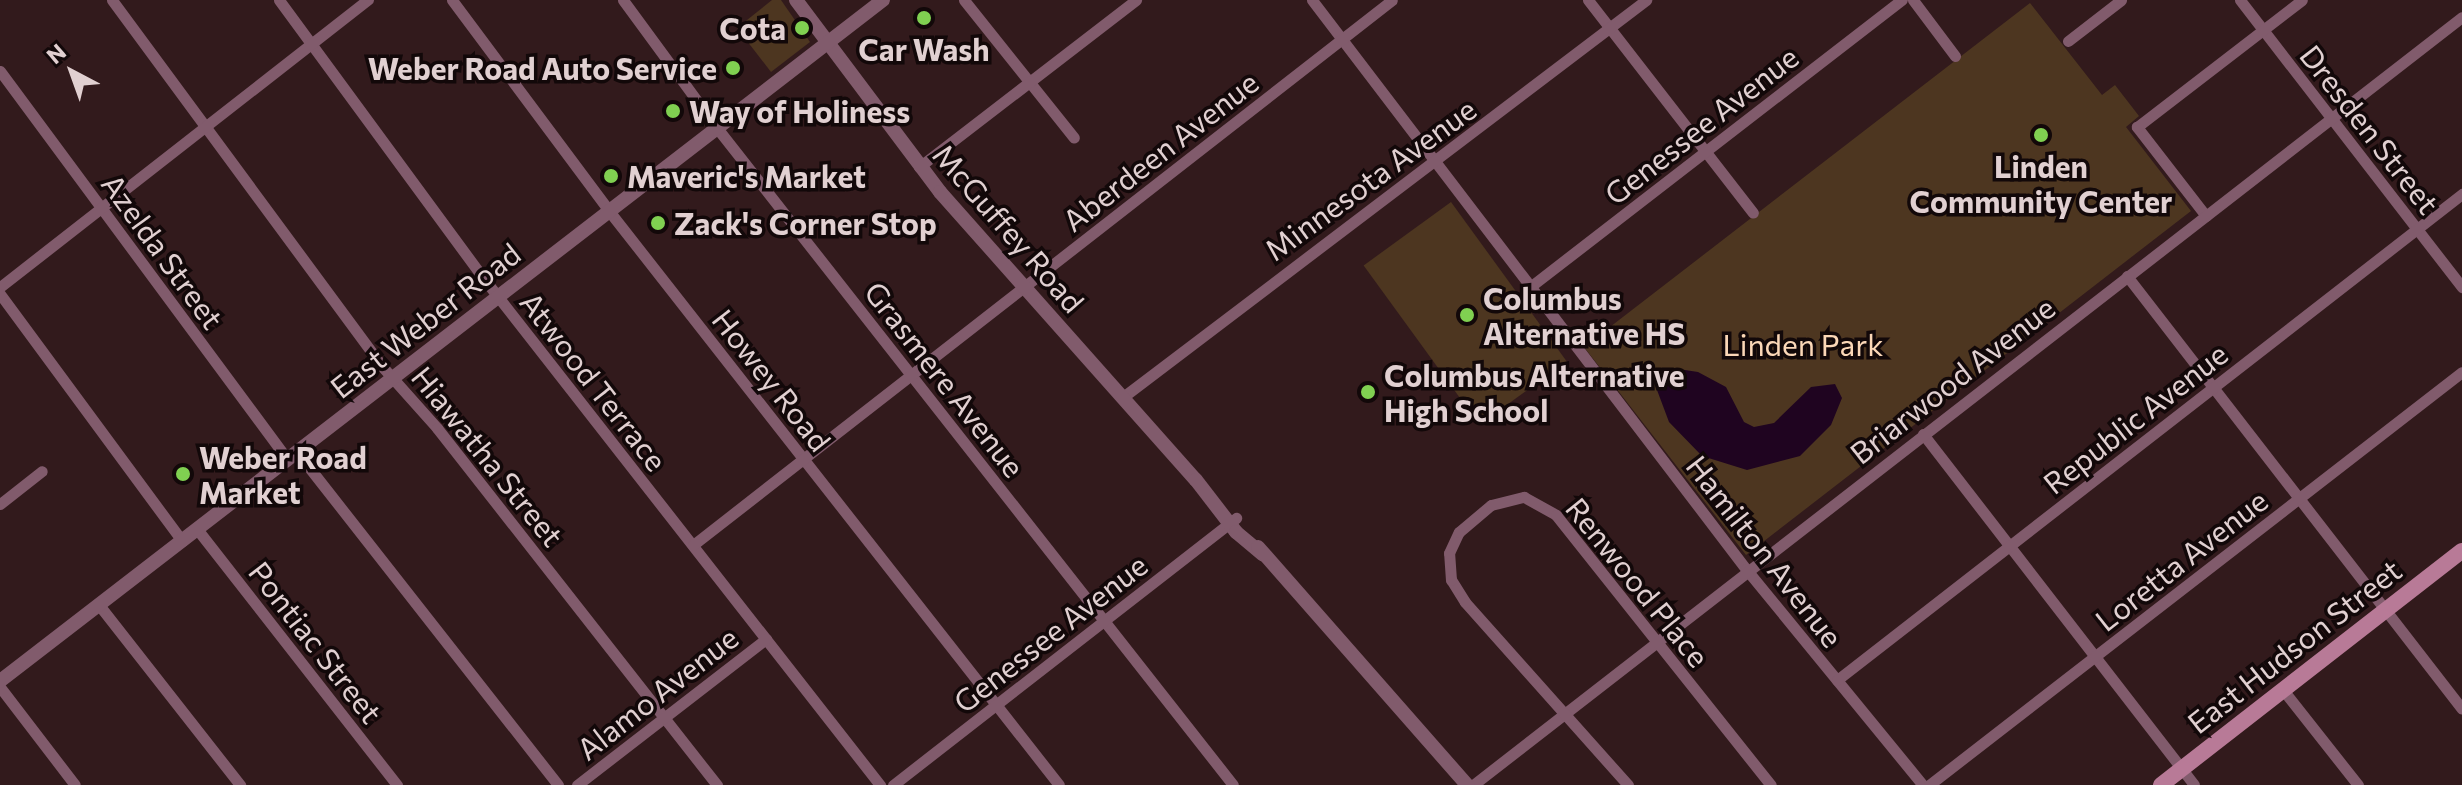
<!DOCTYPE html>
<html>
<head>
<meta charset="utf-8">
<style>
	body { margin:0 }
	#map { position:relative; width:2462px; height:785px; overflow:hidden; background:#321a1c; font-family:Commissioner,sans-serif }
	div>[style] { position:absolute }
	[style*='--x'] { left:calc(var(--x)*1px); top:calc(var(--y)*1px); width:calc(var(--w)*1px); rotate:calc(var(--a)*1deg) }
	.green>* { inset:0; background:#4d3620; transform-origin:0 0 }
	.water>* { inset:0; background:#1f0420 }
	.minor>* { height:11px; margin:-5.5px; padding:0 5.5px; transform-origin:5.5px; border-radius:5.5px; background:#815b6c }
	.tertiary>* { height:14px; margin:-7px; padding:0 7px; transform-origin:7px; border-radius:7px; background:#815b6c }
	.secondary>* { height:16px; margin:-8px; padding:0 8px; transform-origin:8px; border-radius:8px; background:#b87a97 }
	.dots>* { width:22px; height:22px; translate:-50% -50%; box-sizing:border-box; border:4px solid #120809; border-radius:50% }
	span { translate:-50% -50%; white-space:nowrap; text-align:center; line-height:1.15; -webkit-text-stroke:7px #120809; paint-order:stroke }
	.poi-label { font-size:30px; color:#e1d0d1; font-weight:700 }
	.right { translate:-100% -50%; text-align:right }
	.left { translate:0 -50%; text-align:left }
	.street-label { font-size:30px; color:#e1d0d1 }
	.park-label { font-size:30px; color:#fbd7b7 }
	.north { position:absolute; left:32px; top:32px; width:80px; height:80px; -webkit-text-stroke:6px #120809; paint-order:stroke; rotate:319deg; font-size:22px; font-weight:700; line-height:32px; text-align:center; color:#e1d0d1 }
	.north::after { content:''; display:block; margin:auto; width:28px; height:36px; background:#e1d0d1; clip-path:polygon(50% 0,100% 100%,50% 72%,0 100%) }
</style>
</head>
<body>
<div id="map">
	<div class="green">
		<div style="clip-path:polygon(772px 0,781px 0,810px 42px,771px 72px,737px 28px)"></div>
		<div style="clip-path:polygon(2030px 3px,2102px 95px,2115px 85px,2139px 116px,2126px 127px,2191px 211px,1746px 555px,1584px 347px)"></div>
		<div style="left:1451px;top:202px;width:197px;height:108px;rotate:54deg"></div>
	</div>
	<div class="water">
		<div style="clip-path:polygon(1672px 368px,1698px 372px,1726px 387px,1744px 422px,1754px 427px,1774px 423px,1811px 387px,1835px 384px,1842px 398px,1831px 425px,1800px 456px,1747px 470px,1702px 456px,1669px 422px,1654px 382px,1663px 369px)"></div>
	</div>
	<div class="minor">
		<div style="--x:112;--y:0;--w:452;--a:53.6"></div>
		<div style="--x:380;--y:364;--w:86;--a:48.3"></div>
		<div style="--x:437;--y:428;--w:454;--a:51.9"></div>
		<div style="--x:279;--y:0;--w:341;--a:53.7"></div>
		<div style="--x:481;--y:275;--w:648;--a:51.96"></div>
		<div style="--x:452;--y:0;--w:263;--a:53.3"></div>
		<div style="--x:609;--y:211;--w:729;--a:51.9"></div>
		<div style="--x:623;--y:0;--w:159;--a:53.7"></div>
		<div style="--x:717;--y:128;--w:835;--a:51.85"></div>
		<div style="--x:964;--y:0;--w:176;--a:51.4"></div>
		<div style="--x:1312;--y:0;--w:716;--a:52.67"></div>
		<div style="--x:1746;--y:569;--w:279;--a:50.7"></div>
		<div style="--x:1588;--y:0;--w:269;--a:52.2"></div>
		<div style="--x:1913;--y:0;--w:70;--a:53.1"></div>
		<div style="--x:2240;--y:0;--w:363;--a:52.3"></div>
		<div style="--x:2068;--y:41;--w:67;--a:-37.7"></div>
		<div style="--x:0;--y:71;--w:483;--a:53.5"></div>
		<div style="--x:919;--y:167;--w:274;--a:-37.6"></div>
		<div style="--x:2206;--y:216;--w:113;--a:-127.8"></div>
		<div style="--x:2137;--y:127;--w:208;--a:-37.6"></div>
		<div style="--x:2127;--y:276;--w:547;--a:52.27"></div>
		<div style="--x:0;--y:287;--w:467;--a:-38"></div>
		<div style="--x:1530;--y:287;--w:470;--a:-37.7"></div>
		<div style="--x:0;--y:294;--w:307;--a:53.6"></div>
		<div style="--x:1123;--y:397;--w:657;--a:-37.2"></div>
		<div style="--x:1923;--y:434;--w:443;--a:52.3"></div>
		<div style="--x:297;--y:452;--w:423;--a:51.9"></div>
		<div style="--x:0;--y:504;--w:53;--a:-38.2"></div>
		<div style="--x:197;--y:529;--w:325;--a:52"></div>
		<div style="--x:693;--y:545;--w:886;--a:-37.94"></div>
		<div style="--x:99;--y:605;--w:229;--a:51.9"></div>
		<div style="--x:1837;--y:680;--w:792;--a:-37.87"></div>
		<div style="--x:0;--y:687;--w:123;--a:52.6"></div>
		<div style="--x:2283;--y:690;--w:121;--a:51.7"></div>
		<div style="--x:577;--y:785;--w:239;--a:-37.7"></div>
		<div style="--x:893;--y:785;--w:435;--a:-37.9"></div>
		<div style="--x:1473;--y:785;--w:1252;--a:-37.83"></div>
		<div style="--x:1628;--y:785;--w:245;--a:-131.7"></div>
		<div style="--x:1465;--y:602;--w:26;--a:-122"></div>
		<div style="--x:1451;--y:580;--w:27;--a:-94"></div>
		<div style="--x:1449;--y:553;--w:23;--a:-65"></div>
		<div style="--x:1459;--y:532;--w:42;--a:-40.2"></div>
		<div style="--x:1491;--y:505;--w:34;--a:-14"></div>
		<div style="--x:1524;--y:497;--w:37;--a:29"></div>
		<div style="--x:1556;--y:515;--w:345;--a:51.5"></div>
		<div style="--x:1929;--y:785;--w:674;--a:-37.77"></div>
	</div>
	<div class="tertiary">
		<div style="--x:796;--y:0;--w:240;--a:53.1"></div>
		<div style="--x:940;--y:192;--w:385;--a:48.4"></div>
		<div style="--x:1196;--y:480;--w:66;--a:52.4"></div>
		<div style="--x:1236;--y:532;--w:35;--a:40"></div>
		<div style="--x:1258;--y:547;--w:317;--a:48.7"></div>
		<div style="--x:0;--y:681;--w:1115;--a:-37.64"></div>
	</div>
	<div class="secondary">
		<div style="--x:2161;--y:785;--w:381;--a:-37.9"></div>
	</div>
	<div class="dots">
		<div style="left:924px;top:18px;background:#80d051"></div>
		<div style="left:802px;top:28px;background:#80d051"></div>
		<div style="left:733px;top:68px;background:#80d051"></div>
		<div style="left:673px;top:111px;background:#80d051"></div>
		<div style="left:2041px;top:135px;background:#80d051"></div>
		<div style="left:611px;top:176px;background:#80d051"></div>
		<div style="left:658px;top:223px;background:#80d051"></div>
		<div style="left:1467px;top:315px;background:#80d051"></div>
		<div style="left:1368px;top:392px;background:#80d051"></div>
		<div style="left:183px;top:474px;background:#80d051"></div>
	</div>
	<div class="poi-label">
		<span class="right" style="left:786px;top:28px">Cota</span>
		<span style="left:924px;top:49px">Car Wash</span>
		<span class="right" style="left:717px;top:68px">Weber Road Auto Service</span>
		<span class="left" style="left:689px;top:111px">Way of Holiness</span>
		<span style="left:2041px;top:183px">Linden<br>Community Center</span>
		<span class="left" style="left:627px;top:176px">Maveric's Market</span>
		<span class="left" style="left:674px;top:223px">Zack's Corner Stop</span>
		<span class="left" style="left:1483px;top:315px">Columbus<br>Alternative HS</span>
		<span class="left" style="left:1384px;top:392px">Columbus Alternative<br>High School</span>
		<span class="left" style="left:199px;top:474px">Weber Road<br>Market</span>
	</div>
	<div class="street-label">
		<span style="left:1701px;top:125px;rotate:-38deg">Genessee Avenue</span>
		<span style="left:2370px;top:129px;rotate:52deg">Dresden Street</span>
		<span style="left:1160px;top:151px;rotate:-38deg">Aberdeen Avenue</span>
		<span style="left:1370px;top:179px;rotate:-36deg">Minnesota Avenue</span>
		<span style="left:1009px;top:228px;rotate:49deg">McGuffey Road</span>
		<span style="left:163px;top:251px;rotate:54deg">Azelda Street</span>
		<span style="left:425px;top:320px;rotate:-38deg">East Weber Road</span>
		<span style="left:945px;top:379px;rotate:52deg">Grasmere Avenue</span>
		<span style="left:772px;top:380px;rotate:52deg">Howey Road</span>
		<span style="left:1952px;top:380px;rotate:-38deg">Briarwood Avenue</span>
		<span style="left:594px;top:381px;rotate:52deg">Atwood Terrace</span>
		<span style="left:2135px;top:418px;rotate:-38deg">Republic Avenue</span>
		<span style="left:488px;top:456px;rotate:51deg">Hiawatha Street</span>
		<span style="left:1765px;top:551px;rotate:52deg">Hamilton Avenue</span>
		<span style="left:2181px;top:560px;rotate:-38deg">Loretta Avenue</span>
		<span style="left:1638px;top:582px;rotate:51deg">Renwood Place</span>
		<span style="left:1050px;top:633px;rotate:-38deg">Genessee Avenue</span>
		<span style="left:316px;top:642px;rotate:52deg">Pontiac Street</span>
		<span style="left:2294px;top:646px;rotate:-38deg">East Hudson Street</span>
		<span style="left:657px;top:693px;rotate:-38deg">Alamo Avenue</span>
	</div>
	<div class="park-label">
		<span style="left:1803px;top:344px">Linden Park</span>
	</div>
	<div class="north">N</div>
</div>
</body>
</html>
